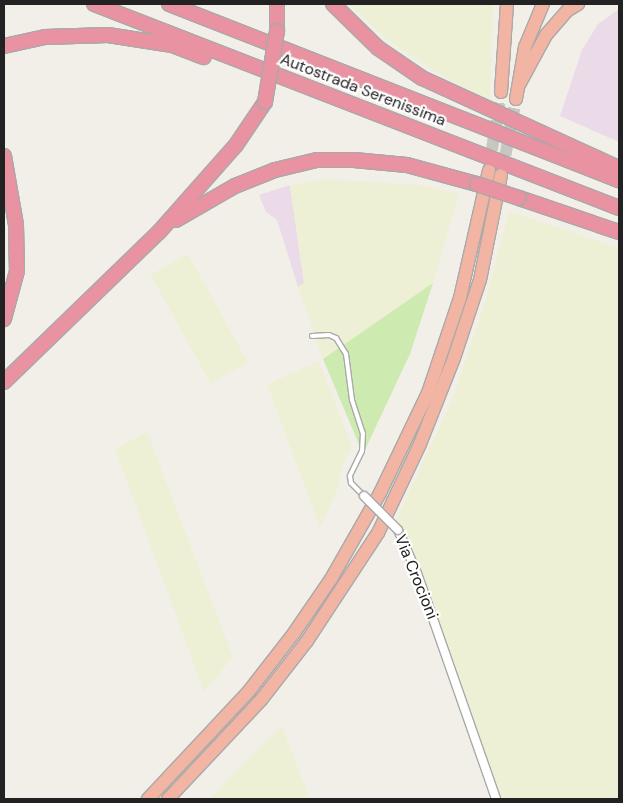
<!DOCTYPE html>
<html>
<head>
<meta charset="utf-8">
<style>
	body { margin:0 }
	#map { position:relative; width:623px; height:803px; overflow:hidden; background:#f2efe9; font-family:"DM Sans",sans-serif }
	div>[style] { position:absolute }
	[style*='--x'] { left:calc(var(--x)*1px); top:calc(var(--y)*1px); width:calc(var(--w)*1px); rotate:calc(var(--a)*1deg) }
	.industrial>* { inset:0; background:#ebdbe8 }
	.farmland>* { inset:0; background:#eef0d5; transform-origin:0 0 }
	.grass>* { inset:0; background:#cdebb0 }
	.trunk-tunnel>* { height:12px; margin-top:-6px; transform-origin:0; background:repeating-linear-gradient(90deg,#c8c6c1 0 12px,transparent 0 18px) }
	.roads { filter:drop-shadow(1px 0 #a9a9a9) drop-shadow(-1px 0 #a9a9a9) drop-shadow(0 1px #a9a9a9) drop-shadow(0 -1px #a9a9a9) }
	.service>* { height:4px; margin:-2px; padding:0 2px; transform-origin:2px; border-radius:2px; background:#fff }
	.minor>* { height:8px; margin:-4px; padding:0 4px; transform-origin:4px; border-radius:4px; background:#fff }
	.trunk>* { height:12px; margin:-6px; padding:0 6px; transform-origin:6px; border-radius:6px; background:#f2b4a3 }
	.motorway>* { height:14px; margin:-7px; padding:0 7px; transform-origin:7px; border-radius:7px; background:#e892a2 }
	.bridges { filter:drop-shadow(1px 0 #a9a9a9) drop-shadow(-1px 0 #a9a9a9) drop-shadow(0 1px #a9a9a9) drop-shadow(0 -1px #a9a9a9) }
	.minor-bridge>* { height:8px; margin:-4px; padding:0 4px; transform-origin:4px; border-radius:4px; background:#fff }
	.motorway-bridge>* { height:14px; margin:-7px; padding:0 7px; transform-origin:7px; border-radius:7px; background:#e892a2 }
	span { translate:-50% -50%; white-space:nowrap; text-align:center; line-height:1.15; -webkit-text-stroke:4.5px #fff; paint-order:stroke }
	.street-label { font-size:16px; color:#222 }
	.frame { position:absolute; inset:0; border:5px solid #222; pointer-events:none }
</style>
</head>
<body>
<div id="map">
	<div class="industrial">
		<div style="clip-path:polygon(619px 9px,619px 142px,560px 116px,582px 50px,598px 24px)"></div>
		<div style="clip-path:polygon(290px 185px,304px 283px,298px 287px,277px 220px,266px 212px,259px 195px)"></div>
	</div>
	<div class="farmland">
		<div style="clip-path:polygon(349px 4px,493px 4px,490px 100px,442px 76px,387px 40px)"></div>
		<div style="clip-path:polygon(326px 179px,421px 185px,459px 194px,433px 283px,323px 359px,298px 287px,304px 283px,290px 185px)"></div>
		<div style="clip-path:polygon(509px 211px,619px 248px,619px 799px,493px 799px,394px 524px,452px 400px,488px 293px)"></div>
		<div style="left:188px;top:254px;width:124px;height:43px;rotate:61deg"></div>
		<div style="clip-path:polygon(319px 361px,352px 446px,341px 469px,338px 489px,320px 528px,267px 384px)"></div>
		<div style="clip-path:polygon(147px 432px,233px 657px,204px 692px,115px 449px)"></div>
		<div style="clip-path:polygon(282px 726px,310px 799px,209px 799px,275px 732px)"></div>
	</div>
	<div class="grass">
		<div style="clip-path:polygon(433px 283px,410px 354px,363px 454px,323px 359px)"></div>
	</div>
	<div class="trunk-tunnel">
		<div style="--x:489;--y:168;--w:77;--a:-81"></div>
		<div style="--x:502;--y:173;--w:75;--a:-79.3"></div>
	</div>
	<div class="roads">
		<div class="service">
			<div style="--x:312;--y:336;--w:17;--a:-3"></div>
			<div style="--x:329;--y:335;--w:8;--a:23"></div>
			<div style="--x:336;--y:338;--w:19;--a:58"></div>
			<div style="--x:346;--y:354;--w:46;--a:82.6"></div>
			<div style="--x:352;--y:400;--w:35;--a:72"></div>
			<div style="--x:363;--y:433;--w:18;--a:93"></div>
			<div style="--x:362;--y:451;--w:28;--a:116"></div>
			<div style="--x:350;--y:476;--w:7;--a:82"></div>
			<div style="--x:351;--y:483;--w:18;--a:45"></div>
		</div>
		<div class="minor">
			<div style="--x:398;--y:530;--w:47;--a:66.2"></div>
			<div style="--x:417;--y:573;--w:239;--a:70.7"></div>
		</div>
		<div class="trunk">
			<div style="--x:519;--y:85;--w:57;--a:-61.6"></div>
			<div style="--x:546;--y:35;--w:33;--a:-49"></div>
			<div style="--x:568;--y:10;--w:12;--a:-31"></div>
			<div style="--x:501;--y:92;--w:88;--a:-86.1"></div>
			<div style="--x:516;--y:99;--w:53;--a:-80.2"></div>
			<div style="--x:525;--y:47;--w:47;--a:-67.3"></div>
			<div style="--x:148;--y:799;--w:148;--a:-46.9"></div>
			<div style="--x:249;--y:691;--w:73;--a:-52.2"></div>
			<div style="--x:294;--y:633;--w:65;--a:-55.6"></div>
			<div style="--x:331;--y:579;--w:99;--a:-60.3"></div>
			<div style="--x:380;--y:493;--w:111;--a:-64.4"></div>
			<div style="--x:428;--y:393;--w:100;--a:-71.4"></div>
			<div style="--x:460;--y:298;--w:131;--a:-77.2"></div>
			<div style="--x:168;--y:799;--w:136;--a:-46.8"></div>
			<div style="--x:261;--y:700;--w:75;--a:-52.1"></div>
			<div style="--x:307;--y:641;--w:129;--a:-56.7"></div>
			<div style="--x:378;--y:533;--w:98;--a:-64.7"></div>
			<div style="--x:420;--y:444;--w:92;--a:-68.4"></div>
			<div style="--x:454;--y:358;--w:82;--a:-71.6"></div>
			<div style="--x:480;--y:280;--w:107;--a:-78.7"></div>
		</div>
		<div class="motorway">
			<div style="--x:94;--y:4;--w:563;--a:21.23"></div>
			<div style="--x:169;--y:4;--w:483;--a:21.4"></div>
			<div style="--x:277;--y:4;--w:27;--a:90"></div>
			<div style="--x:333;--y:4;--w:63;--a:44.4"></div>
			<div style="--x:378;--y:48;--w:53;--a:34.3"></div>
			<div style="--x:422;--y:78;--w:217;--a:24.6"></div>
			<div style="--x:4;--y:46;--w:42;--a:-12.4"></div>
			<div style="--x:45;--y:37;--w:63;--a:-1.8"></div>
			<div style="--x:108;--y:35;--w:65;--a:8.9"></div>
			<div style="--x:172;--y:45;--w:34;--a:21"></div>
			<div style="--x:4;--y:156;--w:70;--a:80.1"></div>
			<div style="--x:16;--y:225;--w:46;--a:88.8"></div>
			<div style="--x:17;--y:271;--w:50;--a:105.2"></div>
			<div style="--x:519;--y:198;--w:106;--a:18.8"></div>
			<div style="--x:176;--y:220;--w:68;--a:-30"></div>
			<div style="--x:235;--y:186;--w:43;--a:-21.8"></div>
			<div style="--x:275;--y:170;--w:43;--a:-13.4"></div>
			<div style="--x:317;--y:160;--w:37;--a:0"></div>
			<div style="--x:354;--y:160;--w:53;--a:5.4"></div>
			<div style="--x:407;--y:165;--w:73;--a:15.2"></div>
			<div style="--x:4;--y:382;--w:216;--a:-44.1"></div>
			<div style="--x:159;--y:232;--w:116;--a:-48.5"></div>
			<div style="--x:236;--y:145;--w:52;--a:-56"></div>
		</div>
	</div>
	<div class="bridges">
		<div class="minor-bridge">
			<div style="--x:364;--y:496;--w:48;--a:45"></div>
		</div>
		<div class="motorway-bridge">
			<div style="--x:265;--y:102;--w:72;--a:-80.4"></div>
			<div style="--x:477;--y:184;--w:44;--a:18.4"></div>
		</div>
	</div>
	<div class="street-label">
		<span style="left:363px;top:90px;rotate:21deg">Autostrada Serenissima</span>
		<span style="left:416px;top:577px;rotate:68deg">Via Crocioni</span>
	</div>
	<div class="frame"></div>
</div>
</body>
</html>
